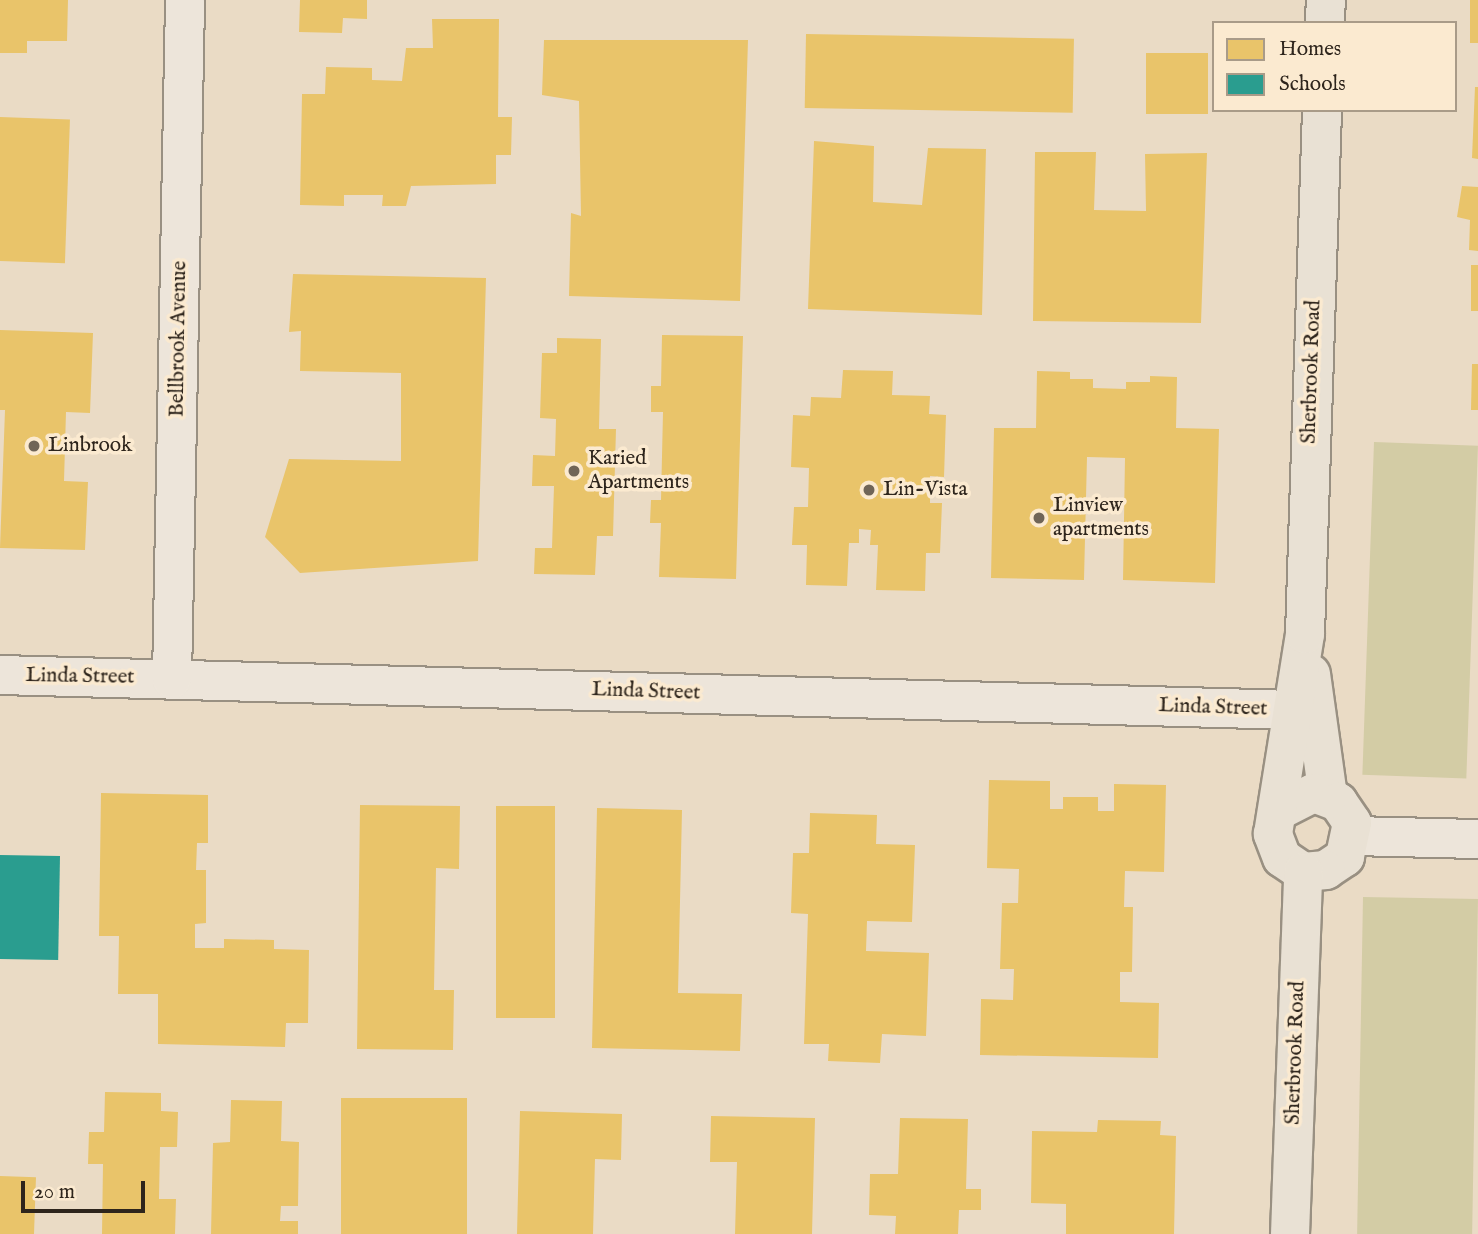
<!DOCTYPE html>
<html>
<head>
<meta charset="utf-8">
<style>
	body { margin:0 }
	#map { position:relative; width:1478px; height:1234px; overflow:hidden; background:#eadbc5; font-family:"IM FELL English",serif }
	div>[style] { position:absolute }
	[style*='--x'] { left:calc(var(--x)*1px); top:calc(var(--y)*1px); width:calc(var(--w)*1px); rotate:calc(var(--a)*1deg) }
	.green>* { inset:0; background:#d3cca5; transform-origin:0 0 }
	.homes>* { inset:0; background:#e9c46a; transform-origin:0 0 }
	.schools>* { inset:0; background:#2a9d8f; transform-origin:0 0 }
	.roads { filter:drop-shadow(2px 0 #999082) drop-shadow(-2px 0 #999082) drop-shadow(0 2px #999082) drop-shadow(0 -2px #999082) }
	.minor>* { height:38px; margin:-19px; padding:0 19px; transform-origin:19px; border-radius:19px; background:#ede5da }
	.major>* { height:38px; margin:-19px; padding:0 19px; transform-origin:19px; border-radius:19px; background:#e9e1d4 }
	.dots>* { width:19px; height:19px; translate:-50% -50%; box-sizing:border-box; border:4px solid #fbead0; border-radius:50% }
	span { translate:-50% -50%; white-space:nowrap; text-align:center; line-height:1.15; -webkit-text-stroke:7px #fbead0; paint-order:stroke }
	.street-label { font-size:21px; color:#2e251c }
	.poi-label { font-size:21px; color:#2e251c }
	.left { translate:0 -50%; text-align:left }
	.legend { position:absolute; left:1212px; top:21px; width:245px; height:91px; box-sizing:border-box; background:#fbead0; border:2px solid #a99b88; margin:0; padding:9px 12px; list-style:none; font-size:21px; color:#2e251c }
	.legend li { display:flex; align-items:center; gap:14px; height:35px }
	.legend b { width:35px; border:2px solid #a99b88 }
	.scale { position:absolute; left:21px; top:1181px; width:124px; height:32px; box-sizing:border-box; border:4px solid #2e251c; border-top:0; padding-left:9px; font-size:21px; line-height:24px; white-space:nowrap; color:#2e251c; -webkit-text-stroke:5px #fbead0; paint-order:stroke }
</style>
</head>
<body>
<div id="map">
	<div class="green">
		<div style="left:1374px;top:442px;width:104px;height:333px;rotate:2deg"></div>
		<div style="left:1363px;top:897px;width:115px;height:337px;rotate:1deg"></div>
	</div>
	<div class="homes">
		<div style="clip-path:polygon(0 0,68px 0,67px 41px,27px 41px,27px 53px,0 53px)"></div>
		<div style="clip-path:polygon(300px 0,367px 0,367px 19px,343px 18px,342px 33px,299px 32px)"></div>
		<div style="left:1470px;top:0;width:8px;height:43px"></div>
		<div style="clip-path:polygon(432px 19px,499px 19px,498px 117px,512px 117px,511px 155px,496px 155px,496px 184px,411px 186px,406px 206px,382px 206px,383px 195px,344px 195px,344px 206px,300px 205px,302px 94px,325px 94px,326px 67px,372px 68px,372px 80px,402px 81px,406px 48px,433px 48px)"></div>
		<div style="left:806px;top:34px;width:268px;height:74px;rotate:1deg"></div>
		<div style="clip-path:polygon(544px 40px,748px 40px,740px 301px,569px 296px,571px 213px,581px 216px,579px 101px,542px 95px)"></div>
		<div style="left:1146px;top:53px;width:62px;height:61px"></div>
		<div style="clip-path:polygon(1475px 87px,1478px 87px,1478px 159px,1472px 158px)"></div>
		<div style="left:0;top:117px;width:70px;height:144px;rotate:2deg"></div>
		<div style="clip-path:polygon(814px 141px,874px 146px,873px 202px,922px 205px,928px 148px,986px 149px,982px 315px,808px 309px)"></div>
		<div style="clip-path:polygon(1035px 152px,1096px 152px,1094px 210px,1146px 211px,1145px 154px,1207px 153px,1201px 323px,1033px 321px)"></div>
		<div style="clip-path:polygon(1462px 186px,1478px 187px,1478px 251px,1469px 250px,1470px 220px,1457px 217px)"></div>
		<div style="left:1471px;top:265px;width:7px;height:46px"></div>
		<div style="clip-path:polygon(293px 274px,486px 278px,478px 561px,300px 573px,265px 537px,289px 459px,401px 461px,401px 373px,300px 371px,301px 331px,289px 332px)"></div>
		<div style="clip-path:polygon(0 330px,93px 333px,90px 413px,66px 412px,64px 481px,88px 482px,85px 550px,0 548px,5px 410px,0 410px)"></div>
		<div style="clip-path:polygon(662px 335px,743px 336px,736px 579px,659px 577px,661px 523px,650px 523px,651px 500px,661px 500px,663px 412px,651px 412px,651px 386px,661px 386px)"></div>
		<div style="clip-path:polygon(557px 338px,601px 339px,599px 429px,616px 429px,613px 536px,597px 536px,595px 575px,534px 574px,535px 548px,552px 548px,554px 486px,532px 486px,533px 455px,555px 456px,556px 419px,540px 418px,542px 353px,557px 353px)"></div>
		<div style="clip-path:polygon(1472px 364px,1478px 364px,1478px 410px,1471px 410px)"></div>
		<div style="clip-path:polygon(843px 370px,893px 371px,892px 395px,930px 396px,929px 414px,946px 415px,944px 477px,930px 476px,930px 503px,942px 503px,940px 553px,926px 553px,925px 591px,876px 590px,878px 545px,870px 545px,871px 530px,859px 529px,859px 543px,849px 543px,847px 586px,806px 585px,807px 545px,792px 545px,794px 507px,808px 507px,809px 468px,791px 467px,793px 415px,810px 416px,811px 397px,841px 398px)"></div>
		<div style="clip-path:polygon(1037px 371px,1070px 372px,1070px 379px,1093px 379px,1093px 388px,1126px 389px,1126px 382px,1150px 382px,1150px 376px,1177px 377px,1176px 428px,1219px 429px,1215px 583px,1123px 580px,1125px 458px,1087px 457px,1084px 580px,991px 578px,994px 428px,1036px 428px)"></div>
		<div style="clip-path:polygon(989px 780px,1050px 781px,1050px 809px,1063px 809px,1063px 797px,1098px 797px,1098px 811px,1114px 811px,1114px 784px,1166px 785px,1164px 872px,1125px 871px,1124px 907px,1133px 907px,1132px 972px,1120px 972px,1120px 1002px,1159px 1003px,1158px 1058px,980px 1055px,981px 999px,1013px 1000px,1014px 969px,1000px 969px,1002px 903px,1018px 903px,1019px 869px,987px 868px)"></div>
		<div style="clip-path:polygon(101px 793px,208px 795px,208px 843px,197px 843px,196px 870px,206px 870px,206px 923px,195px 924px,195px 948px,224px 948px,224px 939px,274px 940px,274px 949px,309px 950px,308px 1023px,286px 1023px,285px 1047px,158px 1044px,158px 994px,118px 994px,119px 936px,99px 936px)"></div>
		<div style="clip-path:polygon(360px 805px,460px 806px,459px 869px,436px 868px,434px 990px,454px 990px,453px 1050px,357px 1049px)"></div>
		<div style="left:496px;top:806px;width:59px;height:212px"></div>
		<div style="clip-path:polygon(597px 808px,682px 810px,678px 993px,742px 994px,740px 1051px,592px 1048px)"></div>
		<div style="clip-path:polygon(810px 813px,877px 815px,876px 844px,915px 845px,912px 922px,867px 921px,866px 951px,929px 953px,926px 1036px,882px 1034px,880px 1063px,828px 1061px,829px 1044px,804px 1044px,808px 914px,791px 913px,793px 853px,809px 853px)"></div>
		<div style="clip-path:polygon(105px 1092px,161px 1093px,161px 1111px,178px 1112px,177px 1147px,160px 1147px,159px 1199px,176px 1199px,175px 1234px,102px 1234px,103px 1164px,88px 1164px,89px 1132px,104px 1132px)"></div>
		<div style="left:341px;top:1098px;width:126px;height:136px"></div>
		<div style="clip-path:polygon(231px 1100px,282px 1101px,281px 1141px,299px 1142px,298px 1206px,281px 1206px,280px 1221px,298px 1221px,298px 1234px,211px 1234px,213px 1143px,230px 1142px)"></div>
		<div style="clip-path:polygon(520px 1111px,622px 1114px,621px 1160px,595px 1159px,593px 1234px,517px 1234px)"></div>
		<div style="clip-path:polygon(711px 1116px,815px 1118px,812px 1234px,735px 1234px,737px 1162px,710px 1162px)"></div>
		<div style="clip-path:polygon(900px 1118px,968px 1119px,966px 1189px,981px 1189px,981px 1210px,959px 1210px,958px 1234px,895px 1234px,896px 1216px,869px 1215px,870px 1174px,898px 1174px)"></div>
		<div style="clip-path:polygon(1098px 1120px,1161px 1121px,1160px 1135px,1176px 1136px,1174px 1234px,1066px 1234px,1066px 1204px,1031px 1203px,1032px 1131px,1097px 1132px)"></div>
		<div style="left:0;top:1176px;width:36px;height:58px;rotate:2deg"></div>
	</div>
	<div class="schools">
		<div style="left:0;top:855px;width:60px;height:104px;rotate:1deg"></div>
	</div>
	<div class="roads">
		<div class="minor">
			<div style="--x:0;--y:675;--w:1293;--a:1.55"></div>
			<div style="--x:172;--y:679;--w:679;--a:-88.9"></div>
			<div style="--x:1353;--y:836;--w:125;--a:1.4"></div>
		</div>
		<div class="major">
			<div style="--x:1325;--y:23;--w:23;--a:-88"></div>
			<div style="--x:1311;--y:674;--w:123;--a:82.1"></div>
			<div style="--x:1280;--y:810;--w:38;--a:-27"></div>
			<div style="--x:1314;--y:793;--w:26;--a:21"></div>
			<div style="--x:1338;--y:802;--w:25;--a:56"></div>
			<div style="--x:1352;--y:823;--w:35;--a:102"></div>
			<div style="--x:1345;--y:857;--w:23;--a:146"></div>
			<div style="--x:1326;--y:870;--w:23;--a:175"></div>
			<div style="--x:1303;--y:872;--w:25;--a:-146"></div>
			<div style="--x:1282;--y:858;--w:26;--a:-111"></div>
			<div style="--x:1273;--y:834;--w:203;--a:-80.9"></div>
			<div style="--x:1305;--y:634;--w:524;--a:-88.14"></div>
			<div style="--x:1290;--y:1234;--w:362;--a:-87.9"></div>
		</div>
	</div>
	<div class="dots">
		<div style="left:34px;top:446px;background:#706557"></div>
		<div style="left:574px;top:471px;background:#706557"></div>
		<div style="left:869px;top:490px;background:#706557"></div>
		<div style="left:1039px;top:518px;background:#706557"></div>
	</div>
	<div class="street-label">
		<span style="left:179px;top:339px;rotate:-89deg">Bellbrook Avenue</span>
		<span style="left:1312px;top:372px;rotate:-88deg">Sherbrook Road</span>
		<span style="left:80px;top:677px;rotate:1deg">Linda Street</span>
		<span style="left:646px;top:692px;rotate:2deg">Linda Street</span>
		<span style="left:1213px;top:708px;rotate:2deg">Linda Street</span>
		<span style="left:1296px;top:1053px;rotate:-88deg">Sherbrook Road</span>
	</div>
	<div class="poi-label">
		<span class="left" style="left:48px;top:446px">Linbrook</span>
		<span class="left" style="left:588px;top:471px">Karied<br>Apartments</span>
		<span class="left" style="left:883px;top:490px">Lin-Vista</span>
		<span class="left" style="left:1053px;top:518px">Linview<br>apartments</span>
	</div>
	<ul class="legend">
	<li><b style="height:19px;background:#e9c46a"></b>Homes</li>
	<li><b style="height:19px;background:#2a9d8f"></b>Schools</li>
	</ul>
	<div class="scale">20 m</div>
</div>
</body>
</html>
